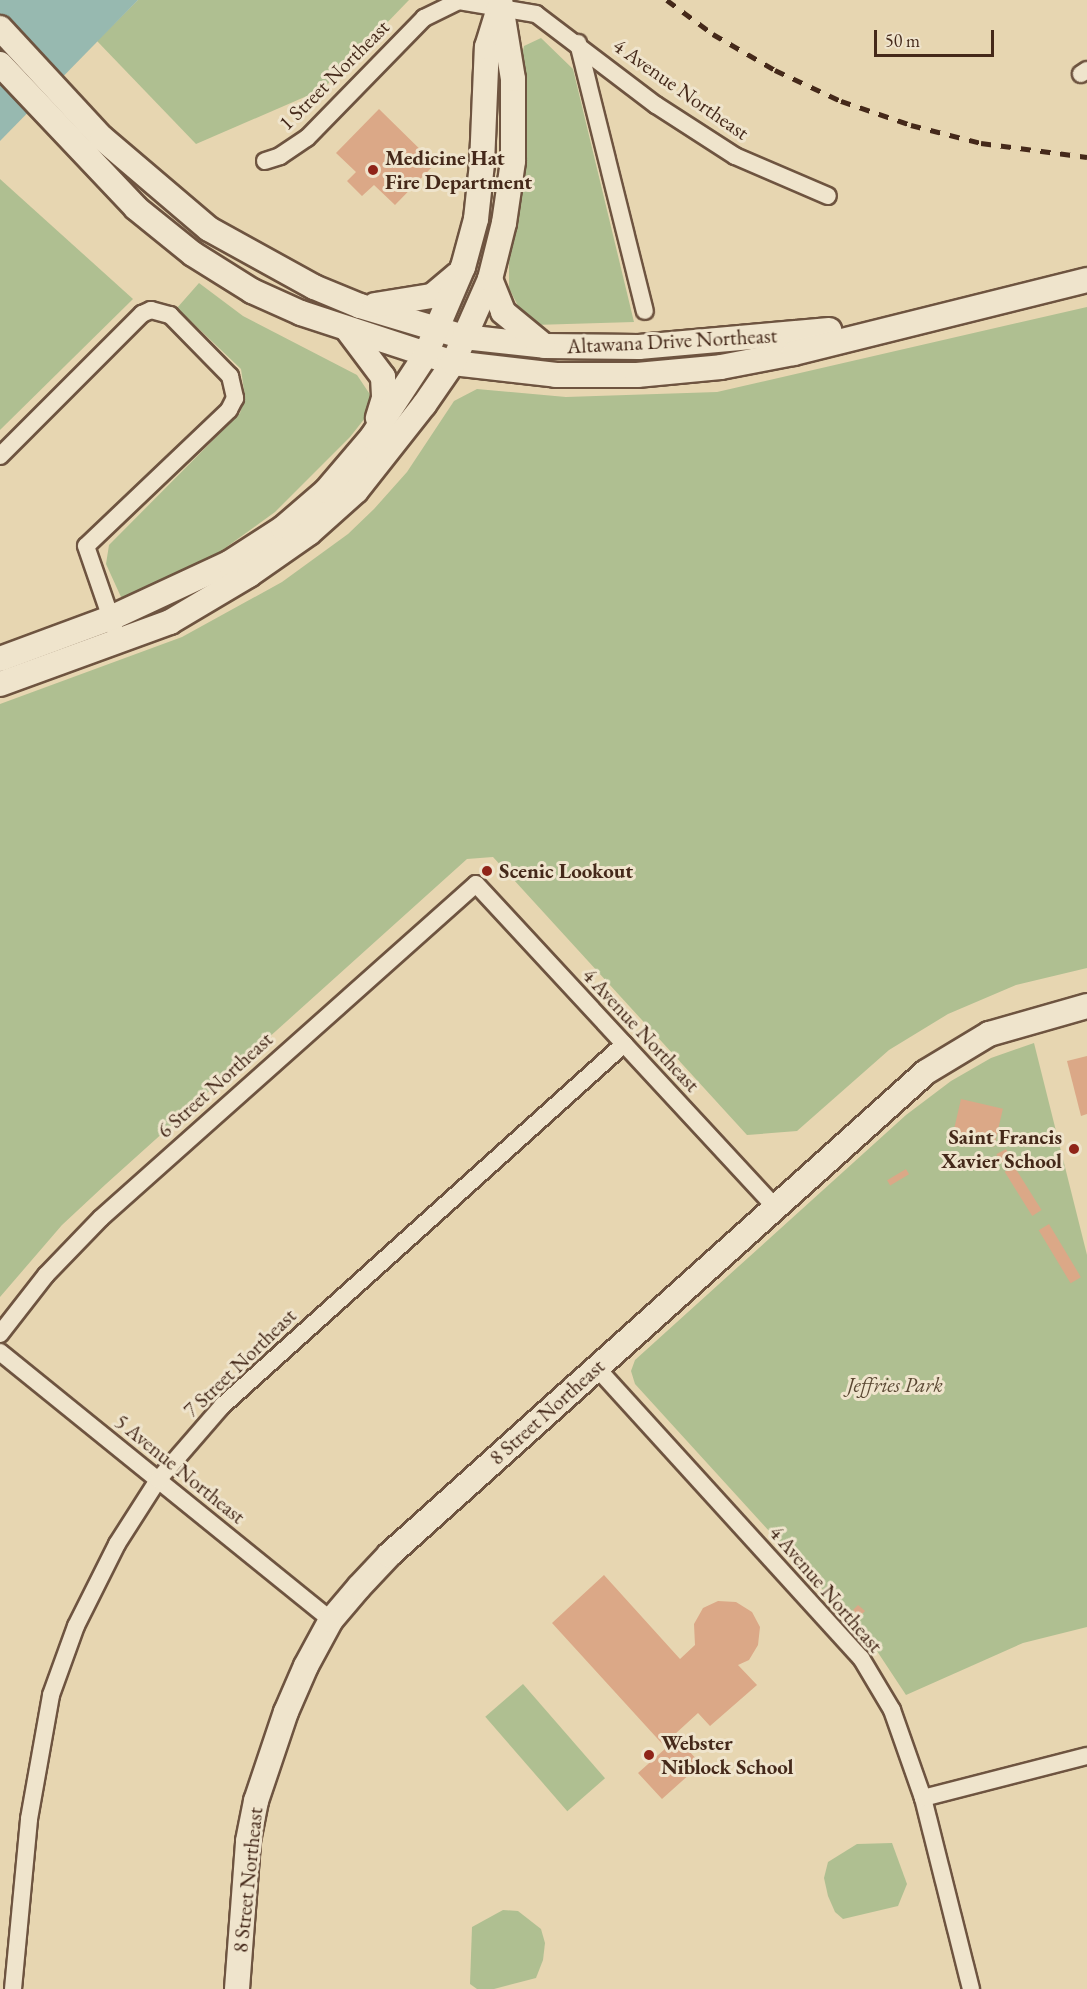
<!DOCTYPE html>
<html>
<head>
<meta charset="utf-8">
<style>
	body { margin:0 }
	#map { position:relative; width:1087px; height:1989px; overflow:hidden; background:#e7d6b1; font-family:"EB Garamond",serif }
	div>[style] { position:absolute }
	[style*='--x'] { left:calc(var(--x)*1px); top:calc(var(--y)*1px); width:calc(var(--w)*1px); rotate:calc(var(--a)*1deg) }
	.green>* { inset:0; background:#afbf91; transform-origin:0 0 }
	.water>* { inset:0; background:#97b9b0 }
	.building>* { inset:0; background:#dba887; transform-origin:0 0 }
	.roads { filter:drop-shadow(2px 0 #6e5440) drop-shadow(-2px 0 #6e5440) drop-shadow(0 2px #6e5440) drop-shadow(0 -2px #6e5440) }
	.street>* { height:16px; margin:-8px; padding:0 8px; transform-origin:8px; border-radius:8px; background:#efe4cc }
	.secondary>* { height:24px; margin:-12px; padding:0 12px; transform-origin:12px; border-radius:12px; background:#efe4cc }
	.rail>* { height:4.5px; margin-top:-2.25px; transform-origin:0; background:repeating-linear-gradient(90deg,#45291a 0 10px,transparent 0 20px) }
	.dots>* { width:16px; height:16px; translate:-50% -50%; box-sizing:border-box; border:3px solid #efe4cc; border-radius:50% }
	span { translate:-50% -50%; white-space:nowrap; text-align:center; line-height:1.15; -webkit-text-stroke:6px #efe4cc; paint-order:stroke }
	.street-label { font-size:21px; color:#45291a }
	.poi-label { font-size:21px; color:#45291a; font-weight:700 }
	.left { translate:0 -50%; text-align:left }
	.right { translate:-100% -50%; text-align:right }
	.park-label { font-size:21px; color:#5a4732; font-style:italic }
	.scale { position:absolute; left:874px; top:30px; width:120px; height:27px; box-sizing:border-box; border:3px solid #45291a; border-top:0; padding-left:8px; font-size:18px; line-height:21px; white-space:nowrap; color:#45291a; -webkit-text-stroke:4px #efe4cc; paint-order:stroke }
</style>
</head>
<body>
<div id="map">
	<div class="green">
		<div style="clip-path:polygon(138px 0,409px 0,323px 89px,196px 144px,97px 41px)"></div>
		<div style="clip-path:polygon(541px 38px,573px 69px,634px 322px,534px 325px,523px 316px,509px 288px,509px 261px,525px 165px,522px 56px,524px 46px)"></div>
		<div style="clip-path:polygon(0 179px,133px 299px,0 430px)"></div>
		<div style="clip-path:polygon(199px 283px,243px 316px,357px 375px,373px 399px,369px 413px,350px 437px,275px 512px,192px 572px,132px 598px,121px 597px,106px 564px,109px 545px,240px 413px,245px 398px,241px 369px,177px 308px)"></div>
		<div style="clip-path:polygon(1087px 307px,1087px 968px,1016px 985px,948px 1014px,889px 1050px,797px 1131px,747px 1135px,493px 857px,467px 859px,106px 1184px,62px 1225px,0 1297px,0 704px,182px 637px,282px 582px,348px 534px,374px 509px,407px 472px,454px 401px,477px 389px,566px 397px,717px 392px)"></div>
		<div style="clip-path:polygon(1034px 1043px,1087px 1255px,1087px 1627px,1023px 1643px,906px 1695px,873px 1645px,635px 1384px,631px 1371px,635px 1360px,906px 1115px,951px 1081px,991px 1058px)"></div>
		<div style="left:523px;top:1684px;width:125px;height:50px;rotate:49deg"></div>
		<div style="clip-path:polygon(892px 1843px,907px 1884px,898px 1906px,843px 1919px,835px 1912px,828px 1896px,824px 1878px,828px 1862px,857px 1844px)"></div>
		<div style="clip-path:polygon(503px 1910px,518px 1911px,541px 1929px,545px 1943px,543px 1960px,536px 1978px,494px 1989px,477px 1989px,470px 1984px,472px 1927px)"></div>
	</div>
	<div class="water">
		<div style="clip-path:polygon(0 0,138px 0,0 141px)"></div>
	</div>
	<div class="building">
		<div style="clip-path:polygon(379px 109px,435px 164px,395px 205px,374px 185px,362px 196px,347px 181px,356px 172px,336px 153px)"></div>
		<div style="clip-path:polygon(1087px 1056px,1087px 1114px,1081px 1116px,1067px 1061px)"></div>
		<div style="left:961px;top:1099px;width:43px;height:39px;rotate:13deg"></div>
		<div style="left:1006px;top:1149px;width:10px;height:11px;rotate:61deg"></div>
		<div style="left:1014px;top:1166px;width:52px;height:11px;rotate:58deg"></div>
		<div style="left:906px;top:1169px;width:6px;height:22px;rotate:59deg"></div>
		<div style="left:1049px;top:1224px;width:62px;height:12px;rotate:59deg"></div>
		<div style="clip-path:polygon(604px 1575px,680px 1659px,695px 1645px,694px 1624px,703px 1608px,718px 1601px,736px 1602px,752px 1612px,760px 1627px,758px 1645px,749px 1660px,738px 1665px,757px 1685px,710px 1726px,698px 1713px,674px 1735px,701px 1764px,662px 1799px,638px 1773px,666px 1748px,552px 1623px)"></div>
		<div style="clip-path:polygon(858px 1605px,865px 1611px,859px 1617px,853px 1610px)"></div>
	</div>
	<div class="roads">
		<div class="street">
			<div style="--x:578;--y:43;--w:276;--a:76"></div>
			<div style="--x:1081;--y:74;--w:7;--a:-34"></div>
			<div style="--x:265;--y:161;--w:16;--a:-18"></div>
			<div style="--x:280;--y:156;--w:32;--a:-34"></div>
			<div style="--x:307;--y:138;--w:168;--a:-45.7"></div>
			<div style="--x:424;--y:18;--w:39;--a:-26"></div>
			<div style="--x:459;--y:1;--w:78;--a:9.6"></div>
			<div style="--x:536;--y:14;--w:151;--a:37.2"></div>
			<div style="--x:656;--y:105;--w:94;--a:32.8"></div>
			<div style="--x:735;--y:156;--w:101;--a:23.3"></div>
			<div style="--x:0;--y:456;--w:201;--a:-45"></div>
			<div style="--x:142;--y:314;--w:10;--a:-24"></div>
			<div style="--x:151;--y:310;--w:20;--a:15"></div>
			<div style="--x:170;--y:315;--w:86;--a:45.5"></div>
			<div style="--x:230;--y:376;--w:23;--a:77"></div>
			<div style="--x:235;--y:398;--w:13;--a:117"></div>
			<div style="--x:229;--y:410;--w:197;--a:136.4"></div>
			<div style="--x:86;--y:546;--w:86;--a:70.9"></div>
			<div style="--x:0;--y:1334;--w:75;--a:-52.1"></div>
			<div style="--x:46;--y:1275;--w:79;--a:-46"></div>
			<div style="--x:101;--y:1218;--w:502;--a:-41.69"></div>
			<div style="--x:476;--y:884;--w:439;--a:47.2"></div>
			<div style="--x:0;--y:1352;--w:426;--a:39"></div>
			<div style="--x:596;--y:1367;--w:394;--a:47.7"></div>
			<div style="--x:861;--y:1658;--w:61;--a:59.2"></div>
			<div style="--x:892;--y:1710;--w:93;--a:70.6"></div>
			<div style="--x:923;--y:1798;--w:197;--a:75.9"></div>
			<div style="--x:923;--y:1798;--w:169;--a:-14.4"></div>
			<div style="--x:13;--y:1989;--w:171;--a:-84.6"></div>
			<div style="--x:29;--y:1819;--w:126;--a:-79.9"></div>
			<div style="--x:51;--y:1695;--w:73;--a:-70.1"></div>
			<div style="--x:76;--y:1626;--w:92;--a:-63.4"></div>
			<div style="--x:117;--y:1544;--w:76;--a:-57.4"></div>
			<div style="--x:158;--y:1480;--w:98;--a:-49.1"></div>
			<div style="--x:222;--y:1406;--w:541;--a:-42"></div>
		</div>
		<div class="secondary">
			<div style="--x:0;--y:28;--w:150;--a:47.2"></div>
			<div style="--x:102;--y:138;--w:140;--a:40.4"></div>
			<div style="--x:209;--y:229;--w:120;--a:28.9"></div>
			<div style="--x:314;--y:287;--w:50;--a:22.4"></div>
			<div style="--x:360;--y:306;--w:109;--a:16.6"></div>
			<div style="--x:464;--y:337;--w:81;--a:6.3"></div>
			<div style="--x:545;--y:346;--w:94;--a:0.6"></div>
			<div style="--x:639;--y:347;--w:191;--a:-5.1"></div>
			<div style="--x:0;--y:64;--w:198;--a:46.6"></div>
			<div style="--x:136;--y:208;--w:73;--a:38.9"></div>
			<div style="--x:193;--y:254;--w:70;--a:32.1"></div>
			<div style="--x:252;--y:291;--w:54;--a:24.2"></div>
			<div style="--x:301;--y:313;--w:160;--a:18.2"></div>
			<div style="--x:453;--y:363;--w:104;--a:6.6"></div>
			<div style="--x:556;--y:375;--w:81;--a:0"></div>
			<div style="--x:637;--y:375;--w:84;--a:-5.4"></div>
			<div style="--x:721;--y:367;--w:74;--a:-10.9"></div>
			<div style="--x:794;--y:353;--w:302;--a:-14"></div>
			<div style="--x:490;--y:279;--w:35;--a:68"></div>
			<div style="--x:503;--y:312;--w:52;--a:39.5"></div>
			<div style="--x:375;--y:305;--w:58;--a:-9"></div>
			<div style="--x:432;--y:296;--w:33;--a:-40"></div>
			<div style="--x:347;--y:329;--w:60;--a:53.1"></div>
			<div style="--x:383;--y:377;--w:21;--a:87"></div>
			<div style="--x:384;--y:398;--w:21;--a:107"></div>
			<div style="--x:0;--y:659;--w:118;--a:-20.3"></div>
			<div style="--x:111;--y:618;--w:130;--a:-25"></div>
			<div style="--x:229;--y:563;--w:64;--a:-32.9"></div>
			<div style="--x:283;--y:528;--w:57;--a:-40.7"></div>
			<div style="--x:326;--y:491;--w:71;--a:-49.6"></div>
			<div style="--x:372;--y:437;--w:97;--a:-56.8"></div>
			<div style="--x:425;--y:356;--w:97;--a:-66.9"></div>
			<div style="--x:463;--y:267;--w:50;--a:-74.8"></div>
			<div style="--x:476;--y:219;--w:55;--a:-83.8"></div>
			<div style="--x:482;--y:164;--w:117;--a:-87.6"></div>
			<div style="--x:487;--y:47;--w:44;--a:-72.8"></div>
			<div style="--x:0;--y:684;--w:181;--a:-20"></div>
			<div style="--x:170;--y:622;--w:92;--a:-30.7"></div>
			<div style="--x:249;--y:575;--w:73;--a:-35"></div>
			<div style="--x:309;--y:533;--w:63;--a:-41.8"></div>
			<div style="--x:356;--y:491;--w:110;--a:-51.7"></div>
			<div style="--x:424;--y:405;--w:51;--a:-55.4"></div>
			<div style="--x:453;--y:363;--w:92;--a:-66.2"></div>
			<div style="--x:490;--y:279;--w:58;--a:-76"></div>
			<div style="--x:504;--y:223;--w:63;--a:-81.7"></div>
			<div style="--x:513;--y:161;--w:82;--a:-90"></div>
			<div style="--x:513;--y:79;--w:80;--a:-99.3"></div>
			<div style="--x:237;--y:1989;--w:148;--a:-85.7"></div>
			<div style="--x:248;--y:1841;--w:41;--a:-78.7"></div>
			<div style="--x:256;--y:1801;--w:94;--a:-71.4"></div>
			<div style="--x:286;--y:1712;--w:50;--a:-66.5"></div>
			<div style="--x:306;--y:1666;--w:52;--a:-61.5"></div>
			<div style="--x:331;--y:1620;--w:43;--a:-49.7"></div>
			<div style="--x:359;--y:1587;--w:44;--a:-46.8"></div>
			<div style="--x:389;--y:1555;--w:722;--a:-41.97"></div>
			<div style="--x:926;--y:1072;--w:74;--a:-31.1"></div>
			<div style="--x:989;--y:1034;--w:102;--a:-15.9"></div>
		</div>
	</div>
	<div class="rail">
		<div style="--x:667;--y:0;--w:57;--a:36.5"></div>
		<div style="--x:713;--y:34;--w:72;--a:30.1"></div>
		<div style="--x:775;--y:70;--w:73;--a:25.2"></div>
		<div style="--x:841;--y:101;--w:74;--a:18.9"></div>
		<div style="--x:911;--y:125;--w:72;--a:14.4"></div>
		<div style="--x:981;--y:143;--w:107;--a:7.5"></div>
	</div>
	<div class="dots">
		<div style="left:373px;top:170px;background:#8f2418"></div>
		<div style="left:487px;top:871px;background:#8f2418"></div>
		<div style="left:1074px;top:1149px;background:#8f2418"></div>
		<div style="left:649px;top:1755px;background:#8f2418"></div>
	</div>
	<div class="street-label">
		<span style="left:334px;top:75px;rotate:-45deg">1 Street Northeast</span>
		<span style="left:681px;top:89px;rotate:35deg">4 Avenue Northeast</span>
		<span style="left:672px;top:341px;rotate:-3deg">Altawana Drive Northeast</span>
		<span style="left:641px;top:1030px;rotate:47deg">4 Avenue Northeast</span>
		<span style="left:215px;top:1085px;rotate:-42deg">6 Street Northeast</span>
		<span style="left:240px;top:1363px;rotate:-44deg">7 Street Northeast</span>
		<span style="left:547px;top:1412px;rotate:-42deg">8 Street Northeast</span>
		<span style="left:180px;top:1469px;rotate:39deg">5 Avenue Northeast</span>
		<span style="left:826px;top:1589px;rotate:49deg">4 Avenue Northeast</span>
		<span style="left:248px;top:1880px;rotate:-84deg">8 Street Northeast</span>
	</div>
	<div class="poi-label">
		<span class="left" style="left:385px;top:170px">Medicine Hat<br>Fire Department</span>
		<span class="left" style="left:499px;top:871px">Scenic Lookout</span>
		<span class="right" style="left:1062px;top:1149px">Saint Francis<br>Xavier School</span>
		<span class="left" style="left:661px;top:1755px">Webster<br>Niblock School</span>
	</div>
	<div class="park-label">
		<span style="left:895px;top:1385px">Jeffries Park</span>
	</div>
	<div class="scale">50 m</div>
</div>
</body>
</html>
